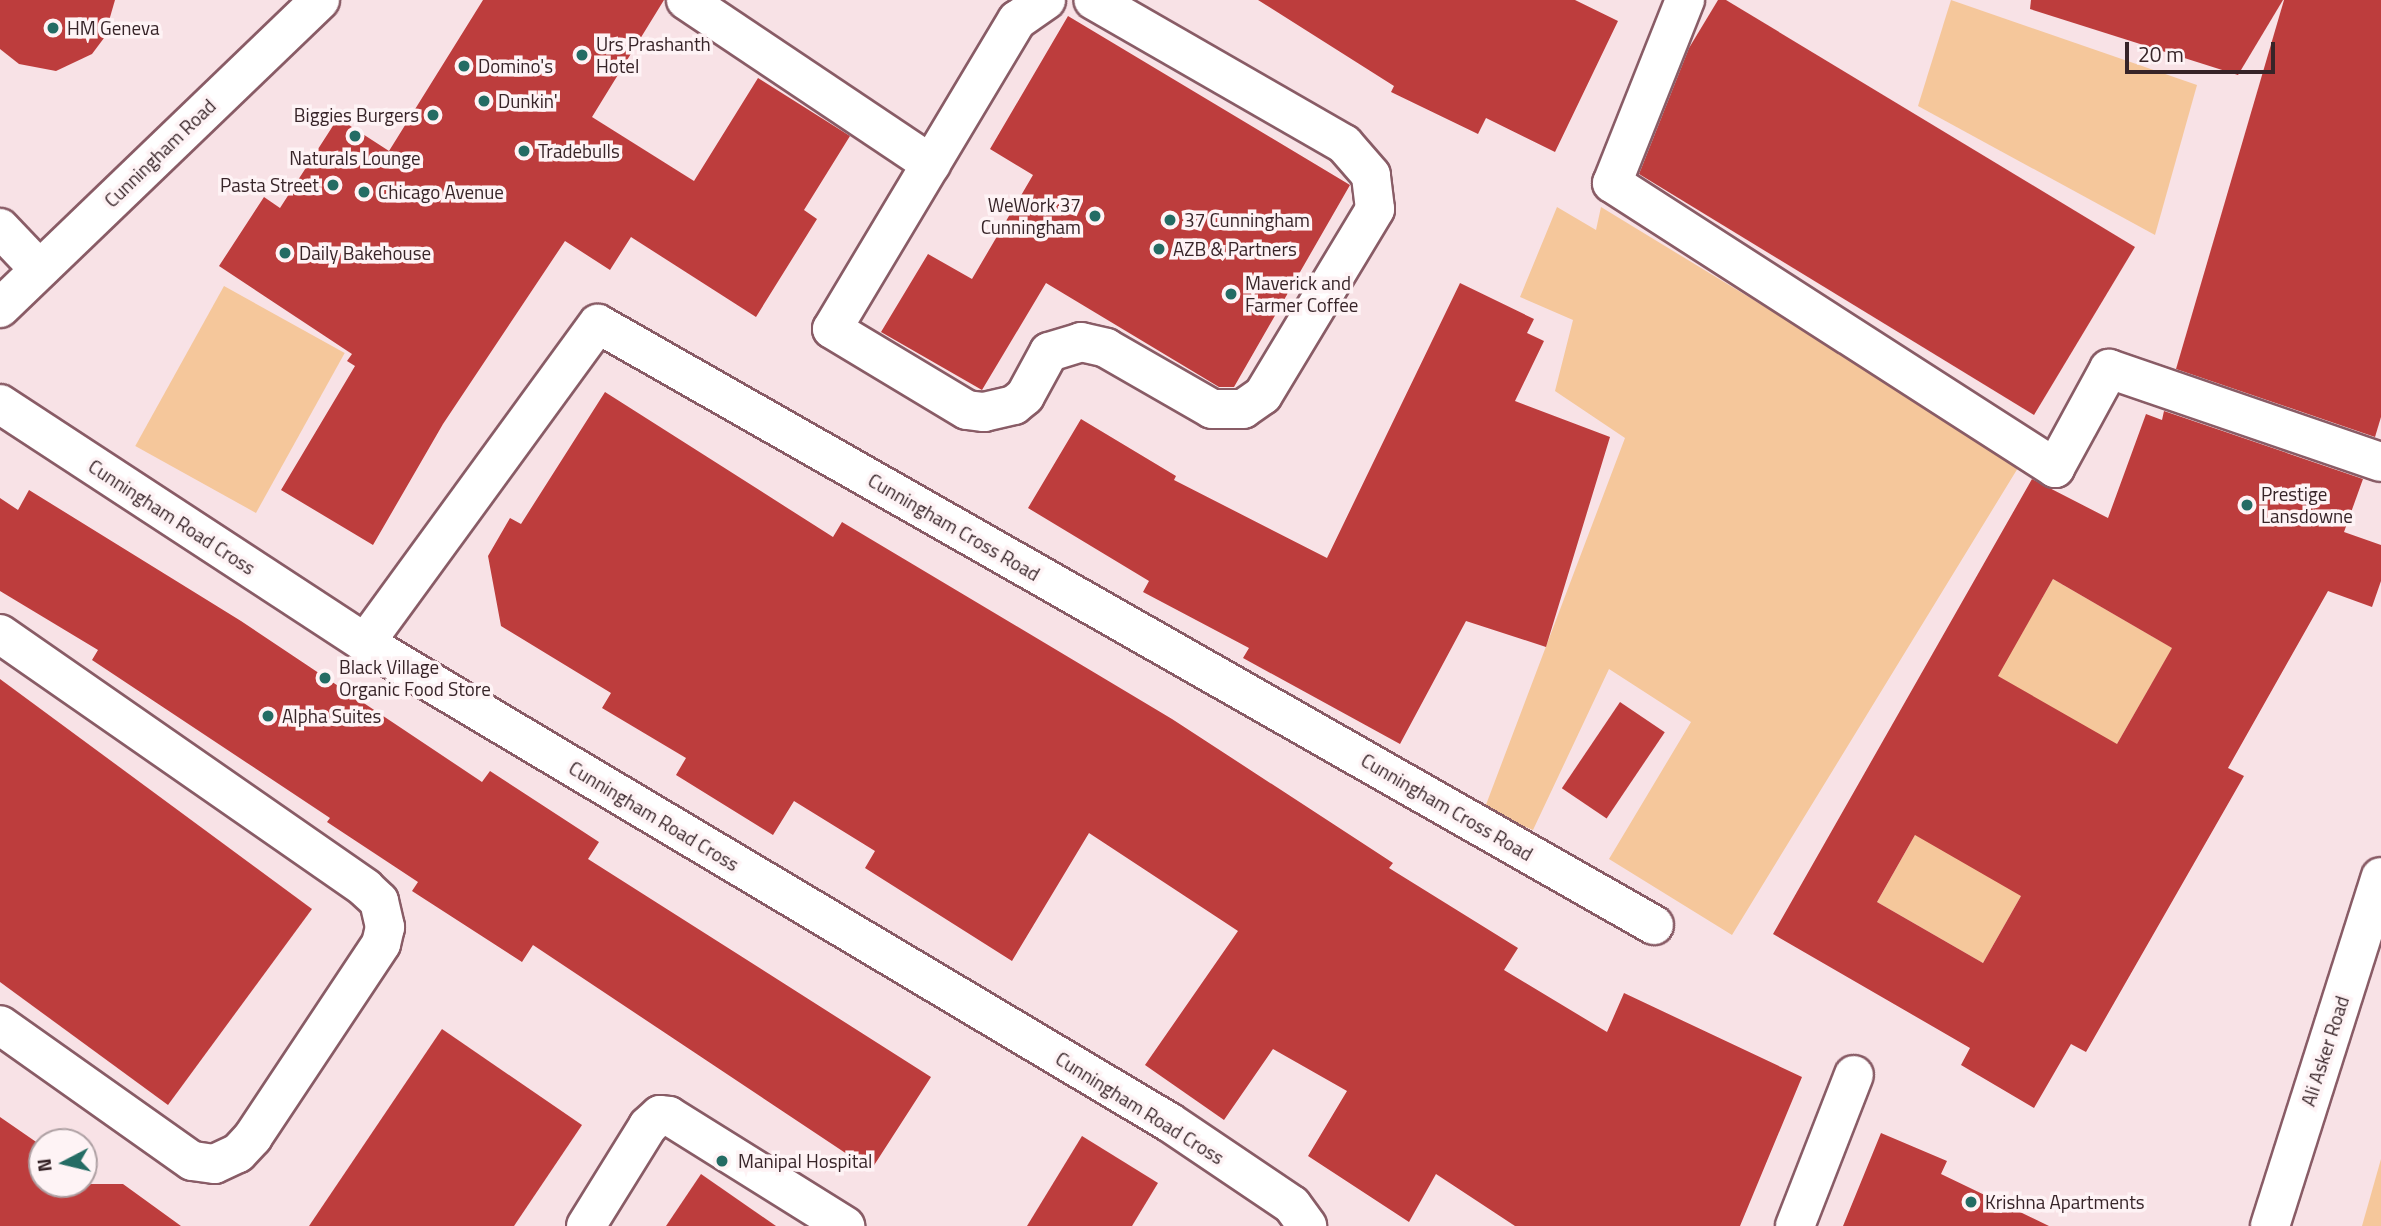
<!DOCTYPE html>
<html>
<head>
<meta charset="utf-8">
<style>
	body { margin:0 }
	#map { position:relative; width:2381px; height:1226px; overflow:hidden; background:#f8e2e6; font-family:"Titillium Web",sans-serif }
	div>[style] { position:absolute }
	[style*='--x'] { left:calc(var(--x)*1px); top:calc(var(--y)*1px); width:calc(var(--w)*1px); rotate:calc(var(--a)*1deg) }
	.green>* { inset:0; background:#f5c79b; transform-origin:0 0 }
	.building>* { inset:0; background:#bd3d3d; transform-origin:0 0 }
	.roads { filter:drop-shadow(2px 0 #895c66) drop-shadow(-2px 0 #895c66) drop-shadow(0 2px #895c66) drop-shadow(0 -2px #895c66) }
	.minor>* { height:38px; margin:-19px; padding:0 19px; transform-origin:19px; border-radius:19px; background:#fff }
	.major>* { height:38px; margin:-19px; padding:0 19px; transform-origin:19px; border-radius:19px; background:#fff }
	.dots>* { width:19px; height:19px; translate:-50% -50%; box-sizing:border-box; border:4px solid #fef3f5; border-radius:50% }
	span { translate:-50% -50%; white-space:nowrap; text-align:center; line-height:1.15; -webkit-text-stroke:7px #fef3f5; paint-order:stroke }
	.poi-label { font-size:19px; color:#372428 }
	.left { translate:0 -50%; text-align:left }
	.right { translate:-100% -50%; text-align:right }
	.street-label { font-size:19px; color:#372428 }
	.north { position:absolute; left:28px; top:1128px; width:70px; height:70px; box-sizing:border-box; background:#fef3f5; border:2px solid #aea0a3; border-radius:50%; rotate:263deg; font-size:19px; font-weight:700; line-height:28px; text-align:center; color:#372428 }
	.north::after { content:''; display:block; margin:auto; width:24px; height:32px; background:#246c64; clip-path:polygon(50% 0,100% 100%,50% 72%,0 100%) }
	.scale { position:absolute; left:2125px; top:42px; width:150px; height:32px; box-sizing:border-box; border:4px solid #372428; border-top:0; padding-left:9px; font-size:21px; line-height:24px; white-space:nowrap; color:#372428; -webkit-text-stroke:5px #fef3f5; paint-order:stroke }
</style>
</head>
<body>
<div id="map">
	<div class="green">
		<div style="clip-path:polygon(1951px 0,2197px 85px,2155px 235px,1918px 106px)"></div>
		<div style="clip-path:polygon(1557px 207px,1596px 230px,1601px 207px,2021px 463px,1732px 935px,1609px 859px,1691px 722px,1609px 669px,1533px 830px,1484px 810px,1625px 438px,1555px 391px,1573px 320px,1520px 297px)"></div>
		<div style="left:224px;top:286px;width:138px;height:183px;rotate:29deg"></div>
		<div style="left:2053px;top:579px;width:138px;height:112px;rotate:30deg"></div>
		<div style="clip-path:polygon(1915px 835px,2054px 838px,1983px 963px,1877px 902px)"></div>
		<div style="clip-path:polygon(2381px 1159px,2381px 1226px,2362px 1226px)"></div>
	</div>
	<div class="building">
		<div style="clip-path:polygon(0 0,115px 0,104px 38px,92px 54px,56px 71px,19px 64px,0 49px)"></div>
		<div style="clip-path:polygon(483px 0,664px 0,592px 117px,694px 181px,758px 78px,850px 136px,804px 210px,817px 219px,756px 317px,631px 237px,610px 270px,565px 241px,443px 424px,373px 545px,281px 490px,355px 366px,347px 361px,352px 354px,219px 266px,264px 197px,280px 208px,338px 118px,389px 151px)"></div>
		<div style="clip-path:polygon(1258px 0,1575px 0,1618px 21px,1555px 152px,1486px 118px,1478px 134px,1391px 92px,1394px 86px)"></div>
		<div style="clip-path:polygon(1718px 0,1726px 0,2135px 247px,2034px 415px,1639px 174px,1689px 48px)"></div>
		<div style="clip-path:polygon(2031px 0,2283px 0,2238px 75px,2030px 9px)"></div>
		<div style="clip-path:polygon(2284px 0,2381px 0,2381px 417px,2375px 437px,2176px 369px)"></div>
		<div style="clip-path:polygon(1068px 16px,1350px 185px,1234px 387px,1219px 387px,1046px 283px,982px 390px,881px 332px,928px 254px,972px 279px,1033px 175px,990px 149px)"></div>
		<div style="clip-path:polygon(1460px 283px,1534px 319px,1527px 333px,1544px 341px,1515px 401px,1610px 437px,1546px 647px,1466px 621px,1400px 744px,1243px 658px,1249px 648px,1143px 592px,1149px 581px,1028px 508px,1081px 419px,1176px 476px,1174px 480px,1327px 558px)"></div>
		<div style="clip-path:polygon(605px 392px,833px 537px,842px 522px,1172px 719px,1393px 863px,1389px 868px,1518px 948px,1504px 970px,1607px 1032px,1624px 993px,1802px 1077px,1740px 1226px,1515px 1226px,1436px 1174px,1409px 1222px,1308px 1156px,1347px 1091px,1273px 1049px,1224px 1120px,1145px 1065px,1238px 931px,1089px 833px,1012px 961px,865px 868px,875px 851px,794px 801px,773px 835px,676px 775px,686px 758px,602px 708px,611px 693px,501px 626px,488px 556px,510px 518px,521px 524px)"></div>
		<div style="clip-path:polygon(evenodd,2164px 411px,2363px 479px,2344px 532px,2381px 545px,2381px 581px,2372px 607px,2328px 591px,2228px 768px,2244px 776px,2086px 1052px,2071px 1044px,2034px 1108px,1961px 1065px,1970px 1048px,1773px 934px,2032px 479px,2108px 518px,2146px 414px,2162px 420px,2164px 411px,2053px 579px,2172px 648px,2117px 744px,1998px 676px,2053px 579px,2164px 411px,1915px 835px,2021px 896px,1983px 963px,1877px 902px,1915px 835px)"></div>
		<div style="clip-path:polygon(29px 490px,241px 621px,482px 782px,490px 771px,599px 842px,588px 859px,931px 1077px,871px 1170px,533px 945px,522px 962px,412px 891px,418px 882px,327px 822px,330px 818px,92px 660px,98px 650px,0 591px,0 498px,18px 510px)"></div>
		<div style="clip-path:polygon(0 679px,312px 909px,168px 1105px,0 982px)"></div>
		<div style="left:1620px;top:702px;width:54px;height:104px;rotate:34deg"></div>
		<div style="clip-path:polygon(442px 1029px,582px 1125px,514px 1226px,309px 1226px)"></div>
		<div style="clip-path:polygon(0 1117px,42px 1146px,42px 1184px,123px 1184px,181px 1226px,0 1226px)"></div>
		<div style="clip-path:polygon(1881px 1133px,1947px 1161px,1941px 1174px,2049px 1226px,1843px 1226px)"></div>
		<div style="clip-path:polygon(1082px 1136px,1158px 1183px,1132px 1226px,1027px 1226px)"></div>
		<div style="clip-path:polygon(701px 1174px,776px 1226px,666px 1226px)"></div>
	</div>
	<div class="roads">
		<div class="minor">
			<div style="--x:686;--y:0;--w:295;--a:33.8"></div>
			<div style="--x:1046;--y:0;--w:35;--a:145"></div>
			<div style="--x:1017;--y:20;--w:360;--a:120.9"></div>
			<div style="--x:832;--y:329;--w:157;--a:31"></div>
			<div style="--x:967;--y:410;--w:17;--a:7"></div>
			<div style="--x:984;--y:412;--w:31;--a:-13"></div>
			<div style="--x:1014;--y:405;--w:14;--a:-39"></div>
			<div style="--x:1025;--y:396;--w:50;--a:-61.4"></div>
			<div style="--x:1049;--y:352;--w:34;--a:-17"></div>
			<div style="--x:1081;--y:342;--w:26;--a:13"></div>
			<div style="--x:1106;--y:348;--w:122;--a:29.9"></div>
			<div style="--x:1212;--y:409;--w:31;--a:0"></div>
			<div style="--x:1243;--y:409;--w:24;--a:-35"></div>
			<div style="--x:1263;--y:395;--w:217;--a:-58.9"></div>
			<div style="--x:1375;--y:209;--w:34;--a:-97"></div>
			<div style="--x:1371;--y:175;--w:41;--a:-131.1"></div>
			<div style="--x:1344;--y:144;--w:289;--a:-150.1"></div>
			<div style="--x:1685;--y:0;--w:197;--a:111.7"></div>
			<div style="--x:1612;--y:183;--w:527;--a:32.75"></div>
			<div style="--x:2055;--y:468;--w:113;--a:-61.4"></div>
			<div style="--x:2109;--y:369;--w:287;--a:18.9"></div>
			<div style="--x:0;--y:228;--w:57;--a:46.4"></div>
			<div style="--x:0;--y:404;--w:436;--a:33.2"></div>
			<div style="--x:365;--y:643;--w:936;--a:30.79"></div>
			<div style="--x:1169;--y:1122;--w:148;--a:34"></div>
			<div style="--x:1292;--y:1205;--w:26;--a:54"></div>
			<div style="--x:0;--y:634;--w:445;--a:34.8"></div>
			<div style="--x:365;--y:888;--w:19;--a:43"></div>
			<div style="--x:379;--y:901;--w:27;--a:77"></div>
			<div style="--x:385;--y:927;--w:17;--a:103"></div>
			<div style="--x:381;--y:944;--w:232;--a:123.6"></div>
			<div style="--x:253;--y:1137;--w:22;--a:133"></div>
			<div style="--x:238;--y:1153;--w:26;--a:155"></div>
			<div style="--x:214;--y:1164;--w:22;--a:-172"></div>
			<div style="--x:192;--y:1161;--w:235;--a:-144.7"></div>
			<div style="--x:365;--y:643;--w:395;--a:-53.9"></div>
			<div style="--x:598;--y:324;--w:1215;--a:29.65"></div>
			<div style="--x:586;--y:1226;--w:118;--a:-58.2"></div>
			<div style="--x:648;--y:1126;--w:16;--a:-43"></div>
			<div style="--x:660;--y:1115;--w:9;--a:6"></div>
			<div style="--x:669;--y:1116;--w:208;--a:32"></div>
			<div style="--x:1795;--y:1226;--w:162;--a:-68.7"></div>
			<div style="--x:2270;--y:1226;--w:366;--a:-72.4"></div>
		</div>
		<div class="major">
			<div style="--x:0;--y:308;--w:444;--a:-43.9"></div>
		</div>
	</div>
	<div class="dots">
		<div style="left:53px;top:28px;background:#246c64"></div>
		<div style="left:582px;top:55px;background:#246c64"></div>
		<div style="left:464px;top:66px;background:#246c64"></div>
		<div style="left:484px;top:101px;background:#246c64"></div>
		<div style="left:433px;top:115px;background:#246c64"></div>
		<div style="left:355px;top:136px;background:#246c64"></div>
		<div style="left:524px;top:151px;background:#246c64"></div>
		<div style="left:333px;top:185px;background:#246c64"></div>
		<div style="left:364px;top:192px;background:#246c64"></div>
		<div style="left:1095px;top:216px;background:#246c64"></div>
		<div style="left:1170px;top:220px;background:#246c64"></div>
		<div style="left:1159px;top:249px;background:#246c64"></div>
		<div style="left:285px;top:253px;background:#246c64"></div>
		<div style="left:1231px;top:294px;background:#246c64"></div>
		<div style="left:2247px;top:505px;background:#246c64"></div>
		<div style="left:325px;top:678px;background:#246c64"></div>
		<div style="left:268px;top:716px;background:#246c64"></div>
		<div style="left:722px;top:1161px;background:#246c64"></div>
		<div style="left:1971px;top:1202px;background:#246c64"></div>
	</div>
	<div class="poi-label">
		<span class="left" style="left:67px;top:28px">HM Geneva</span>
		<span class="left" style="left:596px;top:55px">Urs Prashanth<br>Hotel</span>
		<span class="left" style="left:478px;top:66px">Domino's</span>
		<span class="left" style="left:498px;top:101px">Dunkin'</span>
		<span class="right" style="left:419px;top:115px">Biggies Burgers</span>
		<span class="left" style="left:538px;top:151px">Tradebulls</span>
		<span style="left:355px;top:158px">Naturals Lounge</span>
		<span class="right" style="left:319px;top:185px">Pasta Street</span>
		<span class="left" style="left:378px;top:192px">Chicago Avenue</span>
		<span class="right" style="left:1081px;top:216px">WeWork 37<br>Cunningham</span>
		<span class="left" style="left:1184px;top:220px">37 Cunningham</span>
		<span class="left" style="left:1173px;top:249px">AZB &amp; Partners</span>
		<span class="left" style="left:299px;top:253px">Daily Bakehouse</span>
		<span class="left" style="left:1245px;top:294px">Maverick and<br>Farmer Coffee</span>
		<span class="left" style="left:2261px;top:505px">Prestige<br>Lansdowne</span>
		<span class="left" style="left:339px;top:678px">Black Village<br>Organic Food Store</span>
		<span class="left" style="left:282px;top:716px">Alpha Suites</span>
		<span class="left" style="left:738px;top:1161px">Manipal Hospital</span>
		<span class="left" style="left:1985px;top:1202px">Krishna Apartments</span>
	</div>
	<div class="street-label">
		<span style="left:160px;top:153px;rotate:-44deg">Cunningham Road</span>
		<span style="left:172px;top:517px;rotate:33deg">Cunningham Road Cross</span>
		<span style="left:954px;top:527px;rotate:30deg">Cunningham Cross Road</span>
		<span style="left:1447px;top:807px;rotate:30deg">Cunningham Cross Road</span>
		<span style="left:654px;top:816px;rotate:31deg">Cunningham Road Cross</span>
		<span style="left:2325px;top:1051px;rotate:-72deg">Ali Asker Road</span>
		<span style="left:1140px;top:1108px;rotate:32deg">Cunningham Road Cross</span>
	</div>
	<div class="north">N</div>
	<div class="scale">20 m</div>
</div>
</body>
</html>
